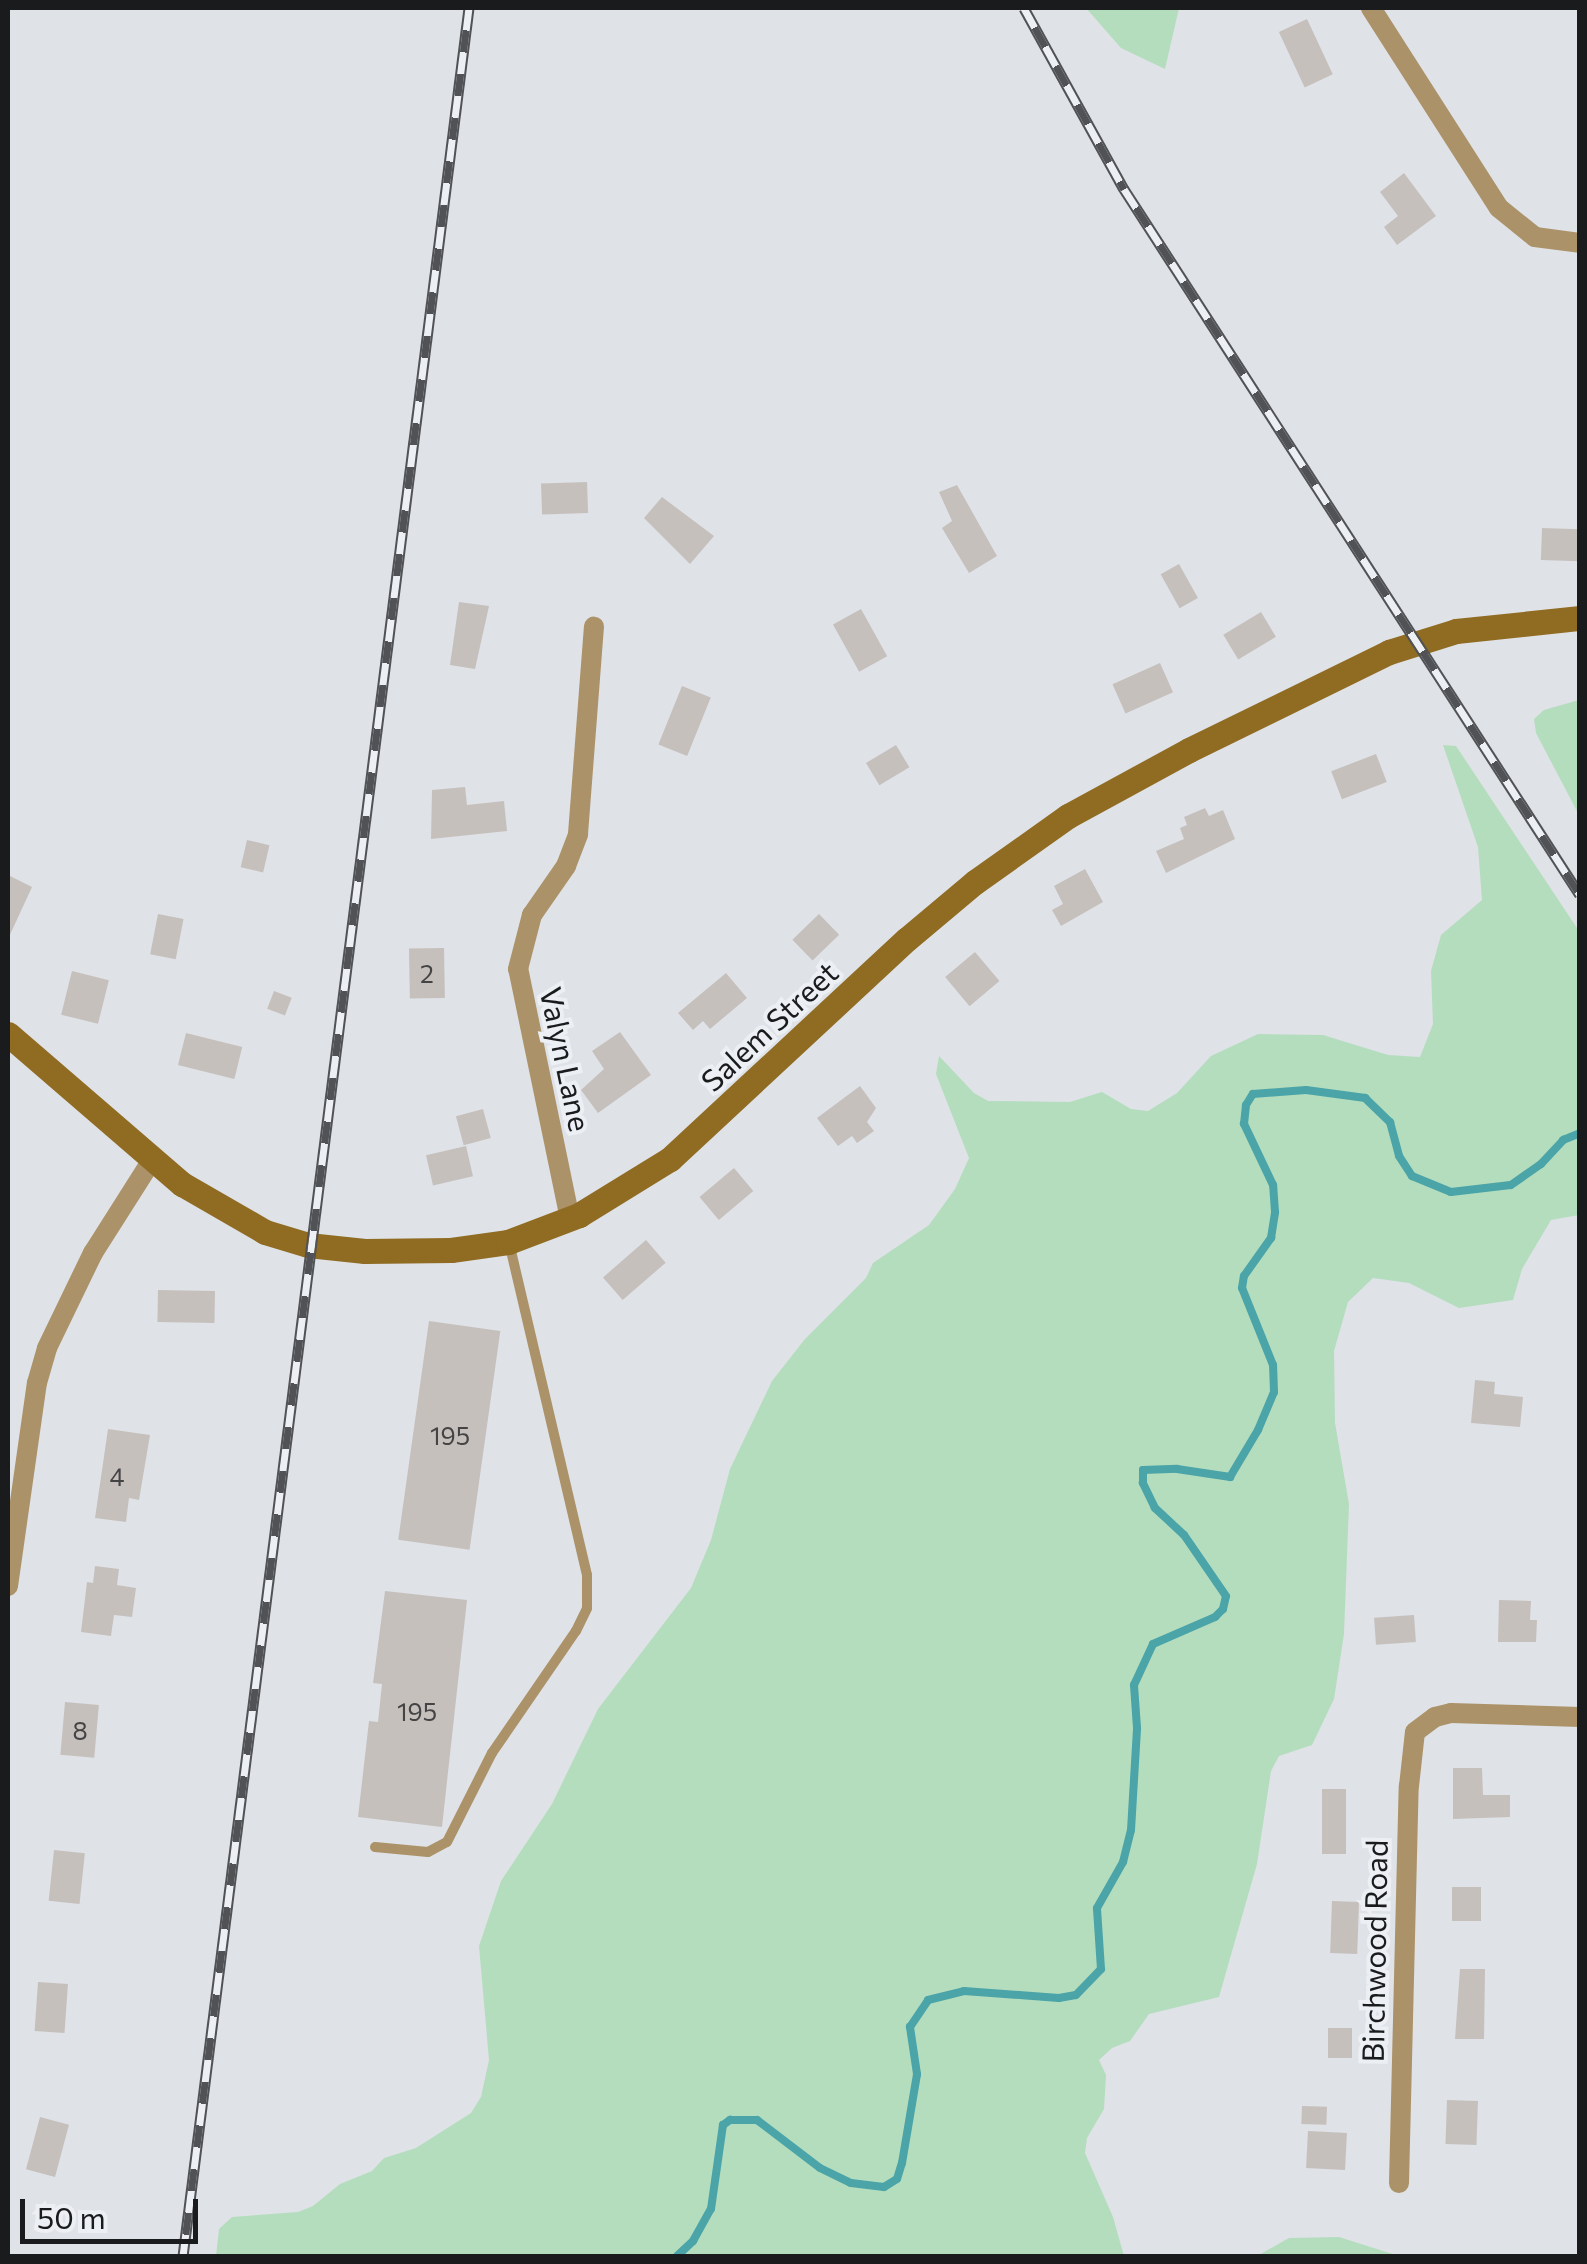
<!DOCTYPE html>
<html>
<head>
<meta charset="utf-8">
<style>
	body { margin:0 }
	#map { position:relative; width:1587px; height:2264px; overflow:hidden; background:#dfe2e7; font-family:Commissioner,sans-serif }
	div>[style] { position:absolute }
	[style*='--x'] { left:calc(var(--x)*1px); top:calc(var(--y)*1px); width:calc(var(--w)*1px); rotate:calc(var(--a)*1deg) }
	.green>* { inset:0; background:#b4ddbe }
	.stream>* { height:8px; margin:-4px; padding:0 4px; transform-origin:4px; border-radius:4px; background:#4aa4a8 }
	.building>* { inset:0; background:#c6c0bd; transform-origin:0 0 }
	.lane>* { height:10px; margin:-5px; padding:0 5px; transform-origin:5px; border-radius:5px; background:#ab9268 }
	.street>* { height:20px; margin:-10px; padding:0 10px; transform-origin:10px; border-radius:10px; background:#ab9268 }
	.secondary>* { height:25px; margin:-12.5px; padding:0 12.5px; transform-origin:12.5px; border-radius:12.5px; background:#906b22 }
	.rail>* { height:11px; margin-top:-5.5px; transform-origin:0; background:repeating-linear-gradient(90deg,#eceff4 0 22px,#505255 0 44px); box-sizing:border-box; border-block:2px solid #505255 }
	span { translate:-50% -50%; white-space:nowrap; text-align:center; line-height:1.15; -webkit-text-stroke:8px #eceff4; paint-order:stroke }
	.number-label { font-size:25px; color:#454445 }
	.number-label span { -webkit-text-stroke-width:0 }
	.street-label { font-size:30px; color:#1a1b1d }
	.frame { position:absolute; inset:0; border:10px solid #1a1b1d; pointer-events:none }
	.scale { position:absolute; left:20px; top:2199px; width:178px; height:45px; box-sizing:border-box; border:5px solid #1a1b1d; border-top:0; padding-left:12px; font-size:30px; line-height:35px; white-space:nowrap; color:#1a1b1d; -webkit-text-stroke:8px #eceff4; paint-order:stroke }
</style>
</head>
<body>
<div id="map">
	<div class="green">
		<div style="clip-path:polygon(1086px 8px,1179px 8px,1165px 69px,1121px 48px)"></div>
		<div style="clip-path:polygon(1579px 700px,1579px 815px,1536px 733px,1534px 719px,1544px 710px)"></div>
		<div style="clip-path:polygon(1443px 745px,1456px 746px,1579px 931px,1579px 1215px,1551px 1220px,1522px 1269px,1513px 1300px,1459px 1308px,1409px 1283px,1373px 1278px,1348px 1302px,1334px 1351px,1335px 1423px,1349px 1504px,1344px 1634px,1334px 1699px,1312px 1745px,1279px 1756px,1271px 1771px,1257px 1864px,1219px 1997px,1149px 2014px,1130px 2041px,1112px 2048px,1099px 2060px,1106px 2075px,1104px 2109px,1087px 2138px,1085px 2153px,1113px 2217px,1124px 2256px,216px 2256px,219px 2229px,232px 2217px,298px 2212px,313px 2206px,340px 2184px,372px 2171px,384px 2158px,416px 2148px,471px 2113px,481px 2097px,489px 2060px,479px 1946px,501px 1881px,552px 1804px,598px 1709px,691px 1588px,711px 1540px,730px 1469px,772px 1381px,805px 1339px,866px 1278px,873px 1263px,929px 1225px,955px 1189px,969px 1158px,936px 1074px,939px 1056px,974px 1093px,988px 1101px,1070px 1102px,1102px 1092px,1131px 1109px,1148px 1111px,1177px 1093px,1211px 1056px,1258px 1034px,1323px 1035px,1388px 1055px,1420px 1057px,1433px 1024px,1431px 971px,1441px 935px,1482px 900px,1478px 847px)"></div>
		<div style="clip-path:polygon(1339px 2237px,1399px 2256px,1257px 2256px,1289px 2238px)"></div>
	</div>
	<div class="stream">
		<div style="--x:677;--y:2256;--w:22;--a:-43"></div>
		<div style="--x:693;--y:2241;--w:37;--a:-61"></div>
		<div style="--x:711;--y:2209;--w:85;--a:-81.9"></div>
		<div style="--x:723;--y:2125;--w:9;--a:-36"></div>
		<div style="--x:730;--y:2120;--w:27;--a:0"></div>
		<div style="--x:757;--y:2120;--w:79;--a:37.3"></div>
		<div style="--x:820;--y:2168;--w:34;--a:26"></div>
		<div style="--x:851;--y:2183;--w:33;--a:7"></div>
		<div style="--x:884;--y:2187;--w:15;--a:-32"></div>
		<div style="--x:897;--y:2179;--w:17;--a:-73"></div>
		<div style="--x:902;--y:2163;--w:90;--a:-80.4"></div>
		<div style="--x:917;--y:2074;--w:48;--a:-98.5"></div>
		<div style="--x:910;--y:2027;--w:32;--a:-56"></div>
		<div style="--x:928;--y:2000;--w:37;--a:-14"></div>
		<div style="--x:964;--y:1991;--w:95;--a:4.2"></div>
		<div style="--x:1059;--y:1998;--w:17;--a:-10"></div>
		<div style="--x:1076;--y:1995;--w:36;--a:-46"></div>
		<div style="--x:1101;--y:1969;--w:61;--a:-93.8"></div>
		<div style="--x:1097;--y:1908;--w:53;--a:-60.5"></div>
		<div style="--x:1123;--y:1862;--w:33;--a:-76"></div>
		<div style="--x:1131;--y:1830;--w:102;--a:-86.6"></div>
		<div style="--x:1137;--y:1728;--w:43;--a:-94"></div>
		<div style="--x:1134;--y:1685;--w:45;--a:-65.1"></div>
		<div style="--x:1153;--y:1644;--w:68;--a:-23.5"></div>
		<div style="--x:1215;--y:1617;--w:11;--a:-45"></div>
		<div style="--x:1223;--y:1609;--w:13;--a:-77"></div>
		<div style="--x:1226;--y:1596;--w:74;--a:-124.5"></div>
		<div style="--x:1184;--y:1535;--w:40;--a:-137"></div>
		<div style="--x:1155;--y:1508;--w:28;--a:-116"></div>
		<div style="--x:1143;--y:1483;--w:13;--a:-90"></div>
		<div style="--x:1143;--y:1470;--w:34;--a:-2"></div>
		<div style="--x:1177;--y:1469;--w:54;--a:8.6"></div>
		<div style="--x:1230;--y:1477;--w:55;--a:-59.2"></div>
		<div style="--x:1258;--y:1430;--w:41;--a:-67.2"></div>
		<div style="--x:1274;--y:1392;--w:27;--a:-92"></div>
		<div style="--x:1273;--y:1365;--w:83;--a:-111.9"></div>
		<div style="--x:1242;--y:1288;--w:12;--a:-81"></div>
		<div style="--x:1244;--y:1276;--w:47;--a:-54.6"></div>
		<div style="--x:1271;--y:1238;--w:26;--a:-81"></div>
		<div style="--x:1275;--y:1212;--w:27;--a:-94"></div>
		<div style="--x:1273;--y:1185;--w:68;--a:-115.4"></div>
		<div style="--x:1244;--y:1124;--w:19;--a:-84"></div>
		<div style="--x:1246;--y:1105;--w:13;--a:-58"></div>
		<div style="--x:1253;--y:1094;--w:53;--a:-4.3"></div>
		<div style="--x:1306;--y:1090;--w:60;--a:7.7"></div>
		<div style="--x:1365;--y:1098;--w:35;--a:44"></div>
		<div style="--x:1390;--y:1122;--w:35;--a:75"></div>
		<div style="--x:1399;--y:1156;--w:24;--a:57"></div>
		<div style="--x:1412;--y:1176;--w:42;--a:22.3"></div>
		<div style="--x:1451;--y:1192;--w:60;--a:-6.7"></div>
		<div style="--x:1511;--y:1185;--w:37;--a:-35"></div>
		<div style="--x:1541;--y:1164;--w:33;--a:-47"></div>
		<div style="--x:1563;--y:1140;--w:18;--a:-22"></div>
	</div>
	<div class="building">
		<div style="left:1307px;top:19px;width:61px;height:31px;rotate:65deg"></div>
		<div style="clip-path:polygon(1404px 173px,1436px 216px,1397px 245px,1384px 227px,1398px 216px,1380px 192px)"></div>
		<div style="left:587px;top:482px;width:31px;height:46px;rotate:88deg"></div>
		<div style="clip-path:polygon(957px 485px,997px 556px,969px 573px,942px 528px,952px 521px,939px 492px)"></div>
		<div style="clip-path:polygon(662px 497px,714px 536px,690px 564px,644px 518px)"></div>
		<div style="left:1542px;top:528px;width:38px;height:32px;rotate:2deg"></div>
		<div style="left:1179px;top:564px;width:39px;height:21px;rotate:61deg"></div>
		<div style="clip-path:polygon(459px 602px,489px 606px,475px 669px,450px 665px)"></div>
		<div style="left:861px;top:609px;width:54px;height:32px;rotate:61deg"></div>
		<div style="left:1261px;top:612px;width:29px;height:44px;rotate:59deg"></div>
		<div style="left:1160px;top:663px;width:32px;height:52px;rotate:66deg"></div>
		<div style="left:682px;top:686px;width:31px;height:63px;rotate:22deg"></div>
		<div style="left:896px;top:745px;width:26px;height:35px;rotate:59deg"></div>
		<div style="left:1376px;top:754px;width:30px;height:48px;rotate:69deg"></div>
		<div style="clip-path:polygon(465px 787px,467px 805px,504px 801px,507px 831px,431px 839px,432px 790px)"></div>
		<div style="clip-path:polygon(1205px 808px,1209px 816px,1223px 810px,1235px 839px,1166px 873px,1156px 851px,1184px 839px,1180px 828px,1187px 825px,1184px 817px)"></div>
		<div style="left:247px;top:840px;width:23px;height:28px;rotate:13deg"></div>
		<div style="clip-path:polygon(1085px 869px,1103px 902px,1061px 926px,1052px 910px,1063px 904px,1054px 886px)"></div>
		<div style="clip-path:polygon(8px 875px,32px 887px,8px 939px)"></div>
		<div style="left:158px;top:914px;width:26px;height:41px;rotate:11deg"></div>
		<div style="left:819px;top:914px;width:29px;height:37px;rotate:46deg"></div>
		<div style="left:444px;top:948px;width:50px;height:35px;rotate:89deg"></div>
		<div style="left:975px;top:952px;width:38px;height:39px;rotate:50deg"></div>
		<div style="left:72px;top:971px;width:38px;height:45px;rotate:14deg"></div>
		<div style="clip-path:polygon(726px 973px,747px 998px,710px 1029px,703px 1021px,693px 1030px,678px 1013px)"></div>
		<div style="left:274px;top:991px;width:19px;height:19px;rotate:21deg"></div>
		<div style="clip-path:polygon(620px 1032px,651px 1075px,598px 1113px,581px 1090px,604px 1069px,592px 1051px)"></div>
		<div style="left:186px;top:1033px;width:58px;height:33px;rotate:14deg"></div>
		<div style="clip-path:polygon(860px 1086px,876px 1108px,867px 1122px,874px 1131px,857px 1143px,852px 1136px,838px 1146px,817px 1118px)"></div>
		<div style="left:483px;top:1109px;width:30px;height:28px;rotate:75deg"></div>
		<div style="left:466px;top:1146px;width:31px;height:41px;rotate:77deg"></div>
		<div style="left:734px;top:1168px;width:30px;height:45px;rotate:50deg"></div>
		<div style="left:646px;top:1240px;width:30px;height:57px;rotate:49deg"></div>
		<div style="left:158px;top:1290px;width:57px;height:32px;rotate:1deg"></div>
		<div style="left:429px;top:1321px;width:72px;height:221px;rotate:8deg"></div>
		<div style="clip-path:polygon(1475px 1380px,1495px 1382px,1494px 1394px,1523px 1397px,1520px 1427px,1471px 1423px)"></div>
		<div style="clip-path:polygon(108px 1429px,150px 1435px,139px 1500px,129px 1498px,126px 1522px,95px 1518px)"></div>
		<div style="clip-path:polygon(95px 1566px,119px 1569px,117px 1585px,136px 1588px,132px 1617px,114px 1615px,111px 1636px,81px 1632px,87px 1582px,93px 1583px)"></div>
		<div style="clip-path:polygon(385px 1591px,467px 1600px,442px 1827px,358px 1817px,369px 1721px,378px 1722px,382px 1684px,373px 1683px)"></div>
		<div style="clip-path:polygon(1499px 1600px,1531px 1601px,1530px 1620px,1537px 1620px,1536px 1642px,1498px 1642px)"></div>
		<div style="left:1414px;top:1615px;width:27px;height:40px;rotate:86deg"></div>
		<div style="left:65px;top:1702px;width:34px;height:53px;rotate:5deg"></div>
		<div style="clip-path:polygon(1453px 1768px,1482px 1768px,1483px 1795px,1510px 1795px,1510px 1817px,1453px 1819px)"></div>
		<div style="left:1322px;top:1789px;width:24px;height:65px"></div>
		<div style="left:54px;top:1850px;width:31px;height:51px;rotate:6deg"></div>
		<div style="left:1452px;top:1887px;width:29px;height:34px"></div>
		<div style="left:1332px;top:1901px;width:27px;height:52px;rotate:2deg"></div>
		<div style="clip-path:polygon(1460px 1969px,1485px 1969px,1484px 2039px,1455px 2039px)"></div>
		<div style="left:38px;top:1982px;width:30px;height:49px;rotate:4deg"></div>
		<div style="left:1328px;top:2028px;width:24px;height:30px"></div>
		<div style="left:1447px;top:2100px;width:31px;height:44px;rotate:2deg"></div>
		<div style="left:1302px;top:2106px;width:25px;height:18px;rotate:2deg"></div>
		<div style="left:40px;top:2117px;width:30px;height:54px;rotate:15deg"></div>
		<div style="left:1308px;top:2131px;width:39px;height:37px;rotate:3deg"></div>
	</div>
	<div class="lane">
		<div style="--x:375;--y:1847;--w:53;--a:5.4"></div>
		<div style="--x:428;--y:1852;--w:21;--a:-28"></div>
		<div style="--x:447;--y:1842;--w:100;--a:-63.2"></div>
		<div style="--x:492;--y:1753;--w:148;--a:-55.5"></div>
		<div style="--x:576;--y:1631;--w:25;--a:-64"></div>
		<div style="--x:587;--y:1608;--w:33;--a:-90"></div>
		<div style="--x:587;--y:1575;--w:341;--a:-103.2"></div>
	</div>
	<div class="street">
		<div style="--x:1371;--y:8;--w:237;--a:57.4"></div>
		<div style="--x:1499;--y:208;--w:46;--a:38.9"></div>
		<div style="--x:1535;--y:237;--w:45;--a:7.6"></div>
		<div style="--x:570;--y:1219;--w:255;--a:-101.7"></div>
		<div style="--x:518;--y:969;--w:56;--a:-75.5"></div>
		<div style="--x:532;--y:915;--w:60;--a:-55.2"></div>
		<div style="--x:566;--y:866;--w:34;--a:-69"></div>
		<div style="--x:578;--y:834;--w:208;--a:-85.6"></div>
		<div style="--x:8;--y:1586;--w:205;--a:-81.9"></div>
		<div style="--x:37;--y:1383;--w:36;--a:-74"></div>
		<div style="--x:47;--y:1348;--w:106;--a:-64.2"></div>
		<div style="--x:93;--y:1253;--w:110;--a:-57.6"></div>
		<div style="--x:1399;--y:2183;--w:397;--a:-88.6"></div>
		<div style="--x:1409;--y:1786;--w:54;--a:-83.7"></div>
		<div style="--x:1415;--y:1732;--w:25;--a:-37"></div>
		<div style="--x:1435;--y:1717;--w:16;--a:-14"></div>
		<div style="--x:1451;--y:1713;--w:129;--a:1.8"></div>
	</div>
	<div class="secondary">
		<div style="--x:8;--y:1034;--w:230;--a:40.8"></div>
		<div style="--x:182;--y:1184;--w:96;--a:30"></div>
		<div style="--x:265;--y:1232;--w:45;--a:16.8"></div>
		<div style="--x:308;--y:1245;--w:57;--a:6"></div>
		<div style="--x:365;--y:1251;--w:86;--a:-0.7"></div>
		<div style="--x:451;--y:1250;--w:58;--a:-8"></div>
		<div style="--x:508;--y:1242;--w:76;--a:-20.8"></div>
		<div style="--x:579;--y:1215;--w:107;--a:-31.6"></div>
		<div style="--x:670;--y:1159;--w:323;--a:-42.9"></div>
		<div style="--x:907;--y:939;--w:89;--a:-40"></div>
		<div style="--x:975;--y:882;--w:114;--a:-35.4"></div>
		<div style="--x:1068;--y:816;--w:138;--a:-28.6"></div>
		<div style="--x:1189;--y:750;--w:223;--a:-26.1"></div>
		<div style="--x:1389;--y:652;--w:70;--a:-17.4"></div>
		<div style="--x:1456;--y:631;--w:125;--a:-6"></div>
	</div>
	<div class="rail">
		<div style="--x:1024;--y:8;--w:207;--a:61.1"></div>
		<div style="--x:1124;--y:189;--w:840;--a:57.14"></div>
		<div style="--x:183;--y:2256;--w:2266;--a:-82.75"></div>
	</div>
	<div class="number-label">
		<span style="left:427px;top:973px">2</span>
		<span style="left:450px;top:1435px">195</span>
		<span style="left:117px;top:1476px">4</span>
		<span style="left:417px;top:1711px">195</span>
		<span style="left:80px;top:1730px">8</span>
	</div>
	<div class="street-label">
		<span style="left:769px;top:1026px;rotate:-43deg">Salem Street</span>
		<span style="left:566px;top:1059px;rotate:78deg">Valyn Lane</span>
		<span style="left:1374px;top:1951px;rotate:-89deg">Birchwood Road</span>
	</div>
	<div class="frame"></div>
	<div class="scale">50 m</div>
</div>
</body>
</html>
